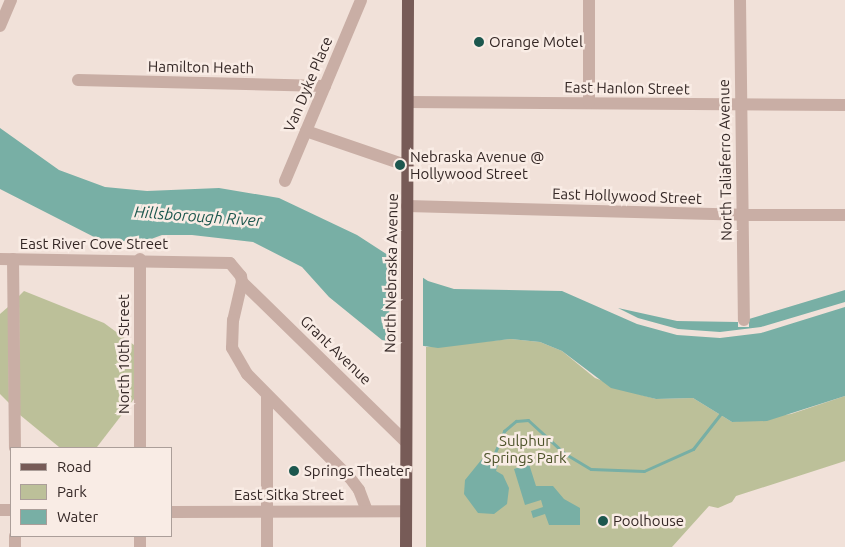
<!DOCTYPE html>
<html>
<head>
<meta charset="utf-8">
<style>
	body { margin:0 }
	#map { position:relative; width:845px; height:547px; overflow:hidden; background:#f1e1d9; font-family:Ubuntu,sans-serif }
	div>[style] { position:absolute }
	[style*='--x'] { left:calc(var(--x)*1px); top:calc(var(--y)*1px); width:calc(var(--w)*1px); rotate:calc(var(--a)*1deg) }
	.green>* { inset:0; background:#bcc099 }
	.water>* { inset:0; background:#78afa5 }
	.pier>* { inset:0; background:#f1e1d9 }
	.stream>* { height:3px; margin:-1.5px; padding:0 1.5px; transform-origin:1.5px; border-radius:1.5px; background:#78afa5 }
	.street>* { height:12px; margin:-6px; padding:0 6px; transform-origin:6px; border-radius:6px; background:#c9aea5 }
	.primary>* { height:12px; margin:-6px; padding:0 6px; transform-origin:6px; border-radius:6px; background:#775b57 }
	.dots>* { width:14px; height:14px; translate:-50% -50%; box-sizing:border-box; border:2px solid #f9ece5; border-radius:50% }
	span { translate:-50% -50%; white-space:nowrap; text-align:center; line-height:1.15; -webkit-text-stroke:5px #f9ece5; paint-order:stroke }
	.poi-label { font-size:15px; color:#352826 }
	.left { translate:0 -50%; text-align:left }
	.street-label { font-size:15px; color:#352826 }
	.park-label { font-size:15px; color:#4d532a }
	.water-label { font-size:16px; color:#1c574e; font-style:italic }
	.legend { position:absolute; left:10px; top:447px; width:162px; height:90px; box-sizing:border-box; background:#f9ece5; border:1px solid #ab9e99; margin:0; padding:6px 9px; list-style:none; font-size:15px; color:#352826 }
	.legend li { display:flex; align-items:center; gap:10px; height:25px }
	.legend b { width:25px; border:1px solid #ab9e99 }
</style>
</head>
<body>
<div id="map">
	<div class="green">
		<div style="clip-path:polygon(24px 291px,104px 323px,134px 345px,134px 399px,97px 447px,59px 447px,20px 415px,19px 296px)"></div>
		<div style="clip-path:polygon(8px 307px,9px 403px,0 394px,0 314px)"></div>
		<div style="clip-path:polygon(511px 339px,540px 342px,562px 351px,595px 378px,638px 394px,656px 399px,693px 398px,732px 422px,791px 414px,845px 396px,845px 461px,736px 496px,732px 502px,718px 508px,709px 506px,672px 547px,426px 547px,426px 347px)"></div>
	</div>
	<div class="water">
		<div style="clip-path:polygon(0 128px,59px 170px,105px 187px,147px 191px,219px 188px,279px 198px,357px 235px,428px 281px,454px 289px,562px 291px,637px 324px,677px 335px,720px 338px,761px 333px,845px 307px,845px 396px,767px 421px,732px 422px,693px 398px,656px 399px,611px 388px,562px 351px,540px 342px,511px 339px,438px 348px,382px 340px,329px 297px,302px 267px,253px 242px,192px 235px,162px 235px,143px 242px,100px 240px,0 189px)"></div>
		<div style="clip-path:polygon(845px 290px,845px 302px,761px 327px,720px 332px,678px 329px,638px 318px,618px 308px,677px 321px,738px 322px,738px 327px,749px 327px,749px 319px)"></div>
		<div style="clip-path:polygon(482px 459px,498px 465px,496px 471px,503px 475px,509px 488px,507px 504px,494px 514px,478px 513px,464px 494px,465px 480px)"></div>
		<div style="clip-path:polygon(529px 464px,536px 486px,553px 486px,564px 499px,580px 508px,580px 525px,549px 525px,545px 514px,533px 518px,531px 511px,543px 507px,541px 500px,525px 505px,514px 469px)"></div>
	</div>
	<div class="pier">
		<div style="clip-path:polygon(390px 255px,423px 275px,423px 349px,389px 344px)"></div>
	</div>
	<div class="stream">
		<div style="--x:491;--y:462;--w:34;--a:-67"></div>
		<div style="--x:504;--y:431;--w:16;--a:-40"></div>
		<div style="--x:516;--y:421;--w:12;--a:-5"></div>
		<div style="--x:528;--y:420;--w:49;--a:42.5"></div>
		<div style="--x:564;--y:453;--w:31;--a:31"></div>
		<div style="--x:591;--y:469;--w:53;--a:2.2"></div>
		<div style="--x:644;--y:471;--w:54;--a:-24.2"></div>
		<div style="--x:693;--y:449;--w:47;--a:-51.9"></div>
	</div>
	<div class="street">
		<div style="--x:740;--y:0;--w:320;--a:89.3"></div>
		<div style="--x:0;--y:26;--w:28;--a:-67"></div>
		<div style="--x:78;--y:80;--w:247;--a:1.4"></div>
		<div style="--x:409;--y:102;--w:436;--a:0.4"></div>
		<div style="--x:589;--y:103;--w:103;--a:-90"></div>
		<div style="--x:306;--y:131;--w:108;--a:18.9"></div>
		<div style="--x:285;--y:181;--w:196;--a:-67.2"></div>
		<div style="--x:407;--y:206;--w:335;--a:1.5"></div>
		<div style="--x:742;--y:215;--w:103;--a:0"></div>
		<div style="--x:0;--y:259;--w:230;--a:1"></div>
		<div style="--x:230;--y:263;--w:17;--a:50"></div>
		<div style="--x:241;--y:276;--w:6;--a:81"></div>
		<div style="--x:242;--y:282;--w:39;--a:103"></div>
		<div style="--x:233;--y:320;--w:28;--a:92"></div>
		<div style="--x:232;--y:348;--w:30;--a:60"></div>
		<div style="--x:247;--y:374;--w:146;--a:45.3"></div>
		<div style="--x:350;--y:478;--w:15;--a:53"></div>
		<div style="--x:359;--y:490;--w:22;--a:69"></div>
		<div style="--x:13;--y:259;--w:189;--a:89.4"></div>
		<div style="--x:242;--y:282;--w:229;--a:44.3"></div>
		<div style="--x:140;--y:448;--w:189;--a:-90"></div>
		<div style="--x:0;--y:510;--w:11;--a:0"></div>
		<div style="--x:171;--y:512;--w:235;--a:-0.2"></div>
		<div style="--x:140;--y:536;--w:11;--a:90"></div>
		<div style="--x:15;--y:547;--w:11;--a:-90"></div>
		<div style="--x:267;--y:547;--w:151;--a:-90"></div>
	</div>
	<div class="primary">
		<div style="--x:406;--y:547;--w:547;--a:-89.79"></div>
	</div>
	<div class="dots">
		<div style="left:479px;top:42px;background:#1c574e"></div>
		<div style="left:400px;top:165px;background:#1c574e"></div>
		<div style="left:294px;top:471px;background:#1c574e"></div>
		<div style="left:603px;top:521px;background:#1c574e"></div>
	</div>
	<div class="poi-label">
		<span class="left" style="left:489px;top:42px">Orange Motel</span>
		<span class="left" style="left:410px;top:165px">Nebraska Avenue @<br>Hollywood Street</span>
		<span class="left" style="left:304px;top:471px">Springs Theater</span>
		<span class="left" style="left:613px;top:521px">Poolhouse</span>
	</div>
	<div class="street-label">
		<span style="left:201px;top:67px;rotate:1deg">Hamilton Heath</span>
		<span style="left:308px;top:84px;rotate:-67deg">Van Dyke Place</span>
		<span style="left:627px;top:88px;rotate:1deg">East Hanlon Street</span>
		<span style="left:725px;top:160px;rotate:-91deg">North Taliaferro Avenue</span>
		<span style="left:627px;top:196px;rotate:2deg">East Hollywood Street</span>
		<span style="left:94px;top:244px">East River Cove Street</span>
		<span style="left:391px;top:273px;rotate:-89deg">North Nebraska Avenue</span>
		<span style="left:336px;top:350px;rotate:44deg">Grant Avenue</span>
		<span style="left:124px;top:354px;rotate:-90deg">North 10th Street</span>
		<span style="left:289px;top:495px">East Sitka Street</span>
	</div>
	<div class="park-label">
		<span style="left:525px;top:449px">Sulphur<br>Springs Park</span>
	</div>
	<div class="water-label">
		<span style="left:198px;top:216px;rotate:4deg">Hillsborough River</span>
	</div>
	<ul class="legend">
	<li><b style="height:6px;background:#775b57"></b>Road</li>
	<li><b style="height:14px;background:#bcc099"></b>Park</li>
	<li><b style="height:14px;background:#78afa5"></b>Water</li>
	</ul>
</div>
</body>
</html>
